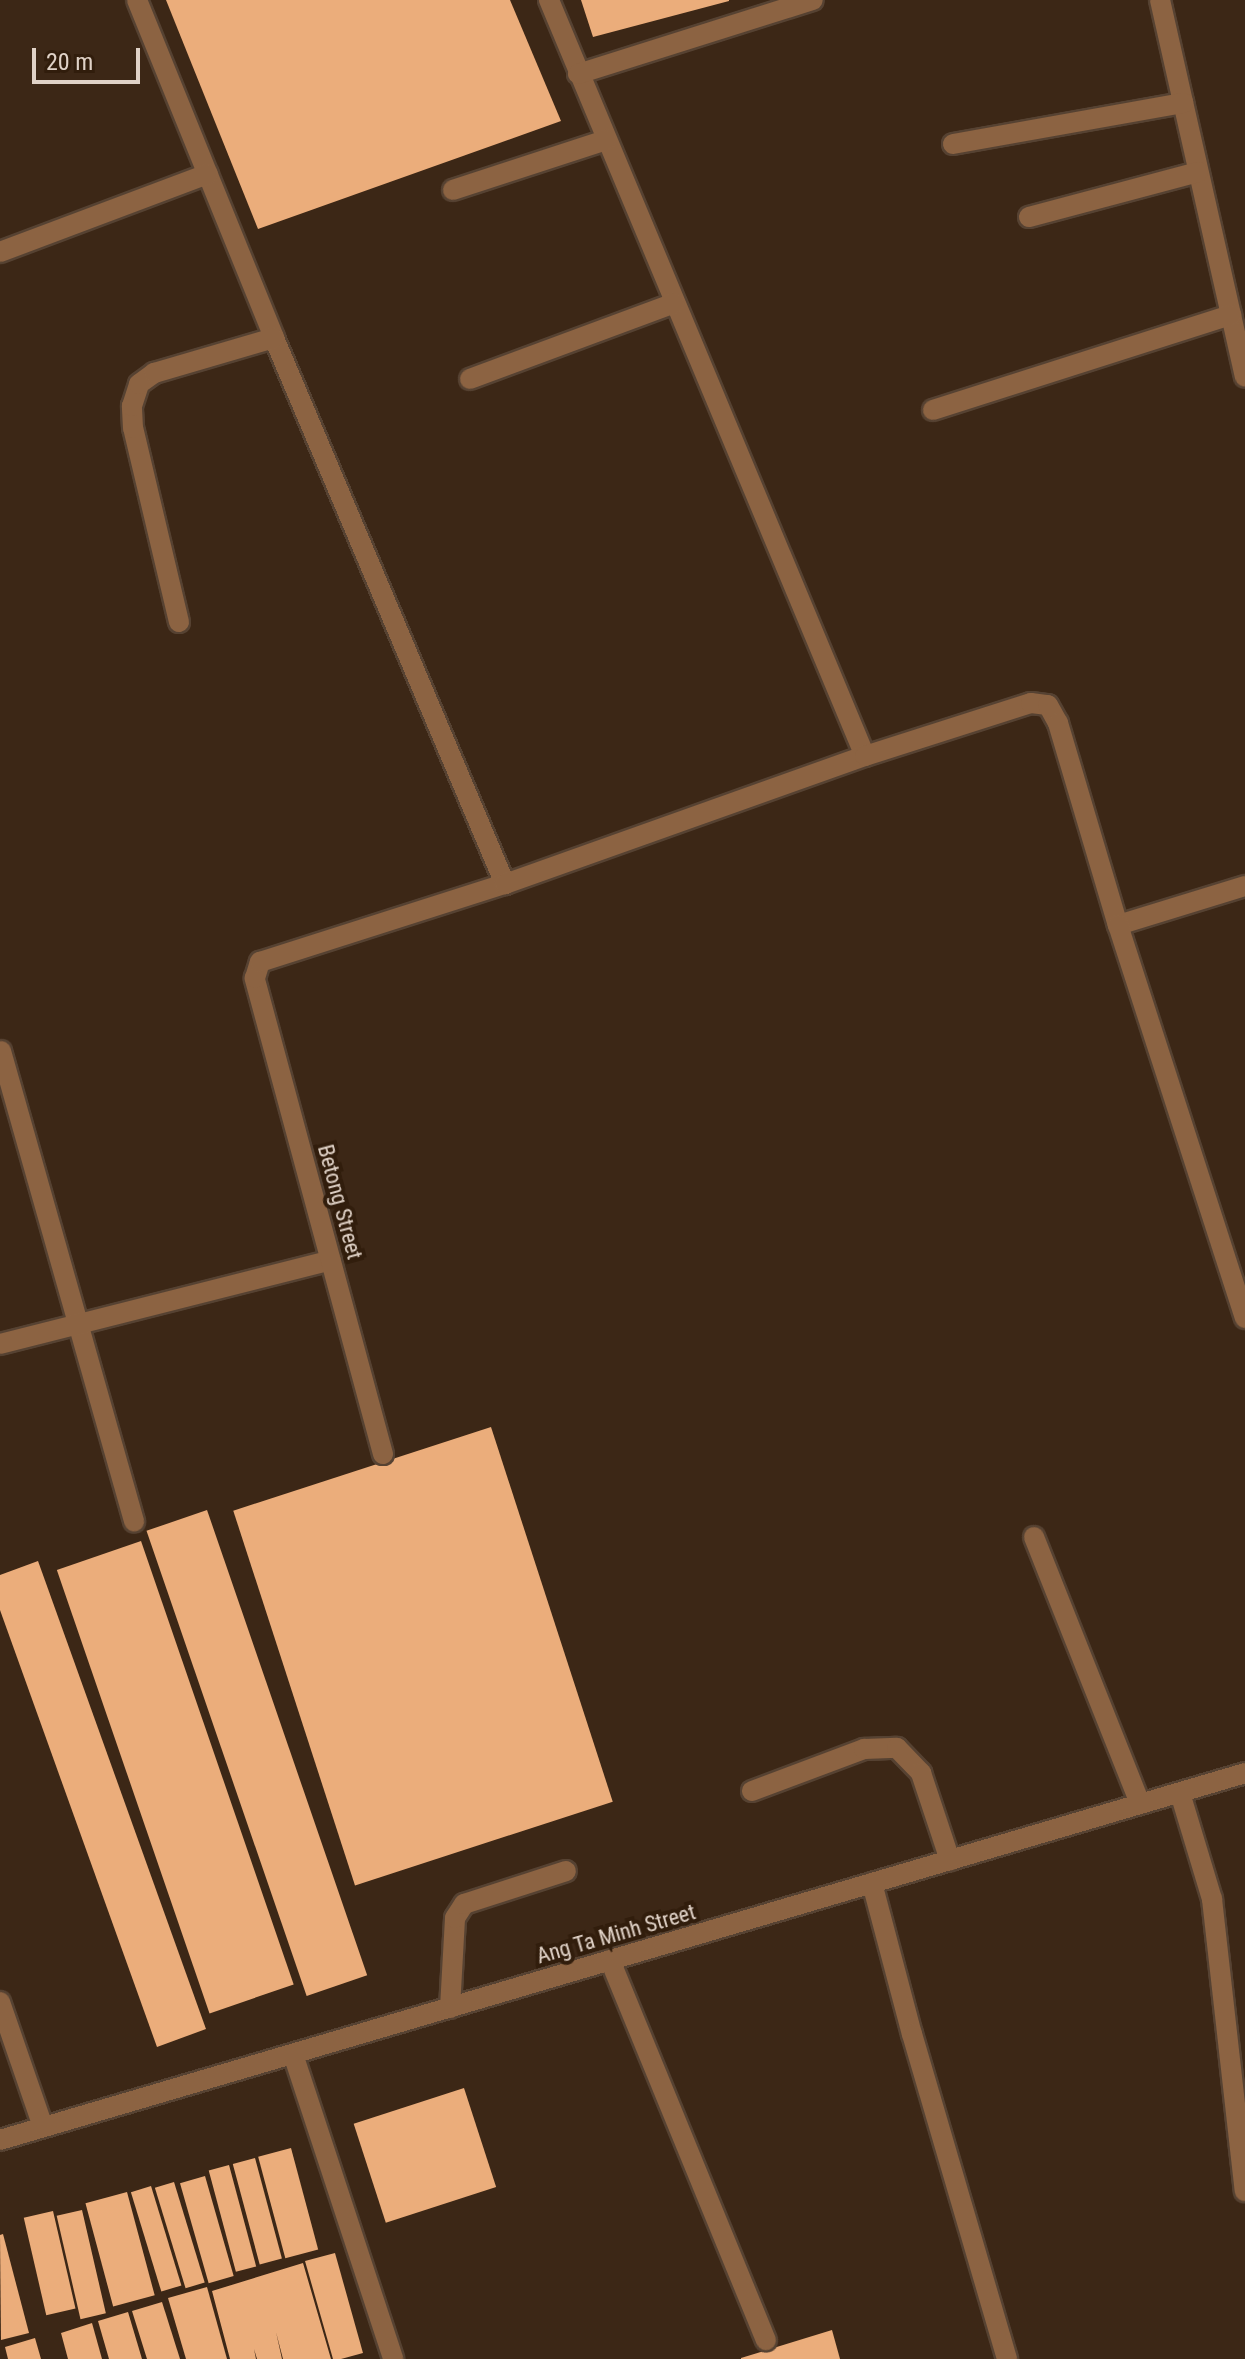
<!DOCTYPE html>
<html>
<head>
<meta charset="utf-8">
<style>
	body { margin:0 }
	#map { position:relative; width:1245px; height:2359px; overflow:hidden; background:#3c2716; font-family:"Roboto Condensed",sans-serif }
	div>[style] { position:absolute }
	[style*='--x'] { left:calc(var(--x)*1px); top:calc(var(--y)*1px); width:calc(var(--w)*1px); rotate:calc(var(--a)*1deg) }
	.building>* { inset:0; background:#ebad7b; transform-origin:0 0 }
	.roads { filter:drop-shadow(2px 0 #564232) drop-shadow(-2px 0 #564232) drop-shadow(0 2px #564232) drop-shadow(0 -2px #564232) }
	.minor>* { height:20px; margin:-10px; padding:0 10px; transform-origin:10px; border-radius:10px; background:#8c6342 }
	span { translate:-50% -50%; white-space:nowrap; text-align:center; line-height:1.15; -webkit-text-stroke:8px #311d0c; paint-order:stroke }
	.street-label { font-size:22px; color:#e0d2c7 }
	.scale { position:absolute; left:32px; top:48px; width:108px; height:36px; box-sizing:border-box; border:4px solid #e0d2c7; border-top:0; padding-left:10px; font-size:24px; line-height:28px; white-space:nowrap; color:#e0d2c7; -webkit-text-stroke:6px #311d0c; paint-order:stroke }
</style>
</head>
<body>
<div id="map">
	<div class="building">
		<div style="clip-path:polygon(166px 0,510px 0,561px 121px,258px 229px)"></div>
		<div style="clip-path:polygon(581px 0,729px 0,729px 1px,593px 37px)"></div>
		<div style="left:491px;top:1427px;width:394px;height:271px;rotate:72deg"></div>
		<div style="left:207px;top:1510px;width:492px;height:64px;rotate:71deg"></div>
		<div style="left:141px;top:1541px;width:469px;height:89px;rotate:71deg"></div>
		<div style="clip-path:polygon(38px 1561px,206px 2029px,157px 2047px,0 1610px,0 1575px)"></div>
		<div style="left:464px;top:2088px;width:104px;height:116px;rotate:72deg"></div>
		<div style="left:291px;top:2148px;width:105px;height:34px;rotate:75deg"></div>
		<div style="left:255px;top:2158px;width:104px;height:23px;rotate:75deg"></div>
		<div style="left:229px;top:2165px;width:105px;height:21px;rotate:75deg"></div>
		<div style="left:205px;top:2176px;width:104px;height:26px;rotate:74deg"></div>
		<div style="left:174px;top:2182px;width:105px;height:20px;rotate:73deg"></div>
		<div style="left:151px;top:2186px;width:104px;height:21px;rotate:73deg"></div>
		<div style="left:127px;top:2192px;width:107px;height:43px;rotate:75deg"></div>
		<div style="left:82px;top:2210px;width:106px;height:26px;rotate:77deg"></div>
		<div style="left:53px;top:2211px;width:100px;height:30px;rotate:77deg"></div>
		<div style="clip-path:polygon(3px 2234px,29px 2333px,1px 2340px,0 2235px)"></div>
		<div style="clip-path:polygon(335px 2253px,363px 2353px,341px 2359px,333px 2359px,305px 2261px)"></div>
		<div style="clip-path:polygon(303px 2263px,331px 2359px,283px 2359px,276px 2332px,282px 2359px,257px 2359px,254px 2349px,256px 2359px,230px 2359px,212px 2291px)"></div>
		<div style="clip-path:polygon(207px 2287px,227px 2359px,186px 2359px,168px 2298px)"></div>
		<div style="clip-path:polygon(162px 2302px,180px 2359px,147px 2359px,132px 2311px)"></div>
		<div style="clip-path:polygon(128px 2312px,142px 2359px,109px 2359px,98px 2321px)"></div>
		<div style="clip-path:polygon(92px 2323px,102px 2359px,68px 2359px,61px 2333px)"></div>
		<div style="clip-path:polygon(832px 2330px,840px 2359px,741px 2359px,741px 2358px)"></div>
		<div style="clip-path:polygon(35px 2338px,41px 2359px,8px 2359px,5px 2347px)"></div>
	</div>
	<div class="roads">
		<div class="minor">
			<div style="--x:137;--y:0;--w:365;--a:67.9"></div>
			<div style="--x:274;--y:338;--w:593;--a:67.07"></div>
			<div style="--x:549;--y:0;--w:819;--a:67.32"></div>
			<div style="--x:1160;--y:0;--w:386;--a:77.3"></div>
			<div style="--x:578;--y:74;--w:246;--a:-17.5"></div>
			<div style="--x:953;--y:144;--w:234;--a:-10.1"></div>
			<div style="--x:453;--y:190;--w:161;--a:-18.1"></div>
			<div style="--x:1029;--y:217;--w:175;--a:-14.9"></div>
			<div style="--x:0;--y:252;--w:222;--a:-20.6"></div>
			<div style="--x:470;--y:379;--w:218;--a:-20.4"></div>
			<div style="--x:933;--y:410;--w:313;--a:-17.7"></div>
			<div style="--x:179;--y:622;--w:199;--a:-103.3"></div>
			<div style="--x:133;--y:428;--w:22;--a:-93"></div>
			<div style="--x:132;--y:406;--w:23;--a:-72"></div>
			<div style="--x:139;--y:384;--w:19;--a:-36"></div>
			<div style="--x:154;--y:373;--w:125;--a:-16.3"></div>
			<div style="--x:1118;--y:925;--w:133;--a:-17.1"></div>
			<div style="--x:1;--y:1051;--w:489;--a:74.2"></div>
			<div style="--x:0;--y:1344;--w:341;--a:-14.2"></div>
			<div style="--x:383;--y:1454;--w:493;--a:-105.1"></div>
			<div style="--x:255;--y:978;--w:17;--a:-73"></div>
			<div style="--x:260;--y:962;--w:257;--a:-17.7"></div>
			<div style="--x:505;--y:884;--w:382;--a:-19.6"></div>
			<div style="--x:865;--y:756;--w:174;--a:-17.7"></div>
			<div style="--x:1031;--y:703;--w:17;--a:7"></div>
			<div style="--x:1048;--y:705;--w:21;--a:61"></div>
			<div style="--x:1058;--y:723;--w:211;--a:73.5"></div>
			<div style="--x:1118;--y:925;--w:413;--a:72.1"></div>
			<div style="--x:1034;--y:1537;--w:287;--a:68.3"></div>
			<div style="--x:752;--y:1791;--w:120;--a:-20.6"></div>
			<div style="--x:864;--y:1749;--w:33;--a:-2"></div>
			<div style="--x:897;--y:1748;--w:35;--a:46"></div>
			<div style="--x:921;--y:1773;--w:92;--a:71.6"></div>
			<div style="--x:1180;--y:1793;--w:111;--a:73.2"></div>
			<div style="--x:1212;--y:1899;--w:294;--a:83.6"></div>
			<div style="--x:872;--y:1883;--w:156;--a:75.2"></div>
			<div style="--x:912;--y:2034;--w:339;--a:73.7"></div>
			<div style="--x:610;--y:1960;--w:411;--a:67.7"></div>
			<div style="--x:0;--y:2002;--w:132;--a:71"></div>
			<div style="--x:450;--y:2008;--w:90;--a:-86.8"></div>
			<div style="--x:455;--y:1918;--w:17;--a:-57"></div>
			<div style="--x:464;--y:1904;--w:107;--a:-17.9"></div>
			<div style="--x:293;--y:2054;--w:321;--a:71.8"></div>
			<div style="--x:0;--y:2140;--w:1298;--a:-16.42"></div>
		</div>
	</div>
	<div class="street-label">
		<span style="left:340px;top:1202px;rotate:75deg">Betong Street</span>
		<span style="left:616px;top:1934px;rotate:-16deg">Ang Ta Minh Street</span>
	</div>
	<div class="scale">20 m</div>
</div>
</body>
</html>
